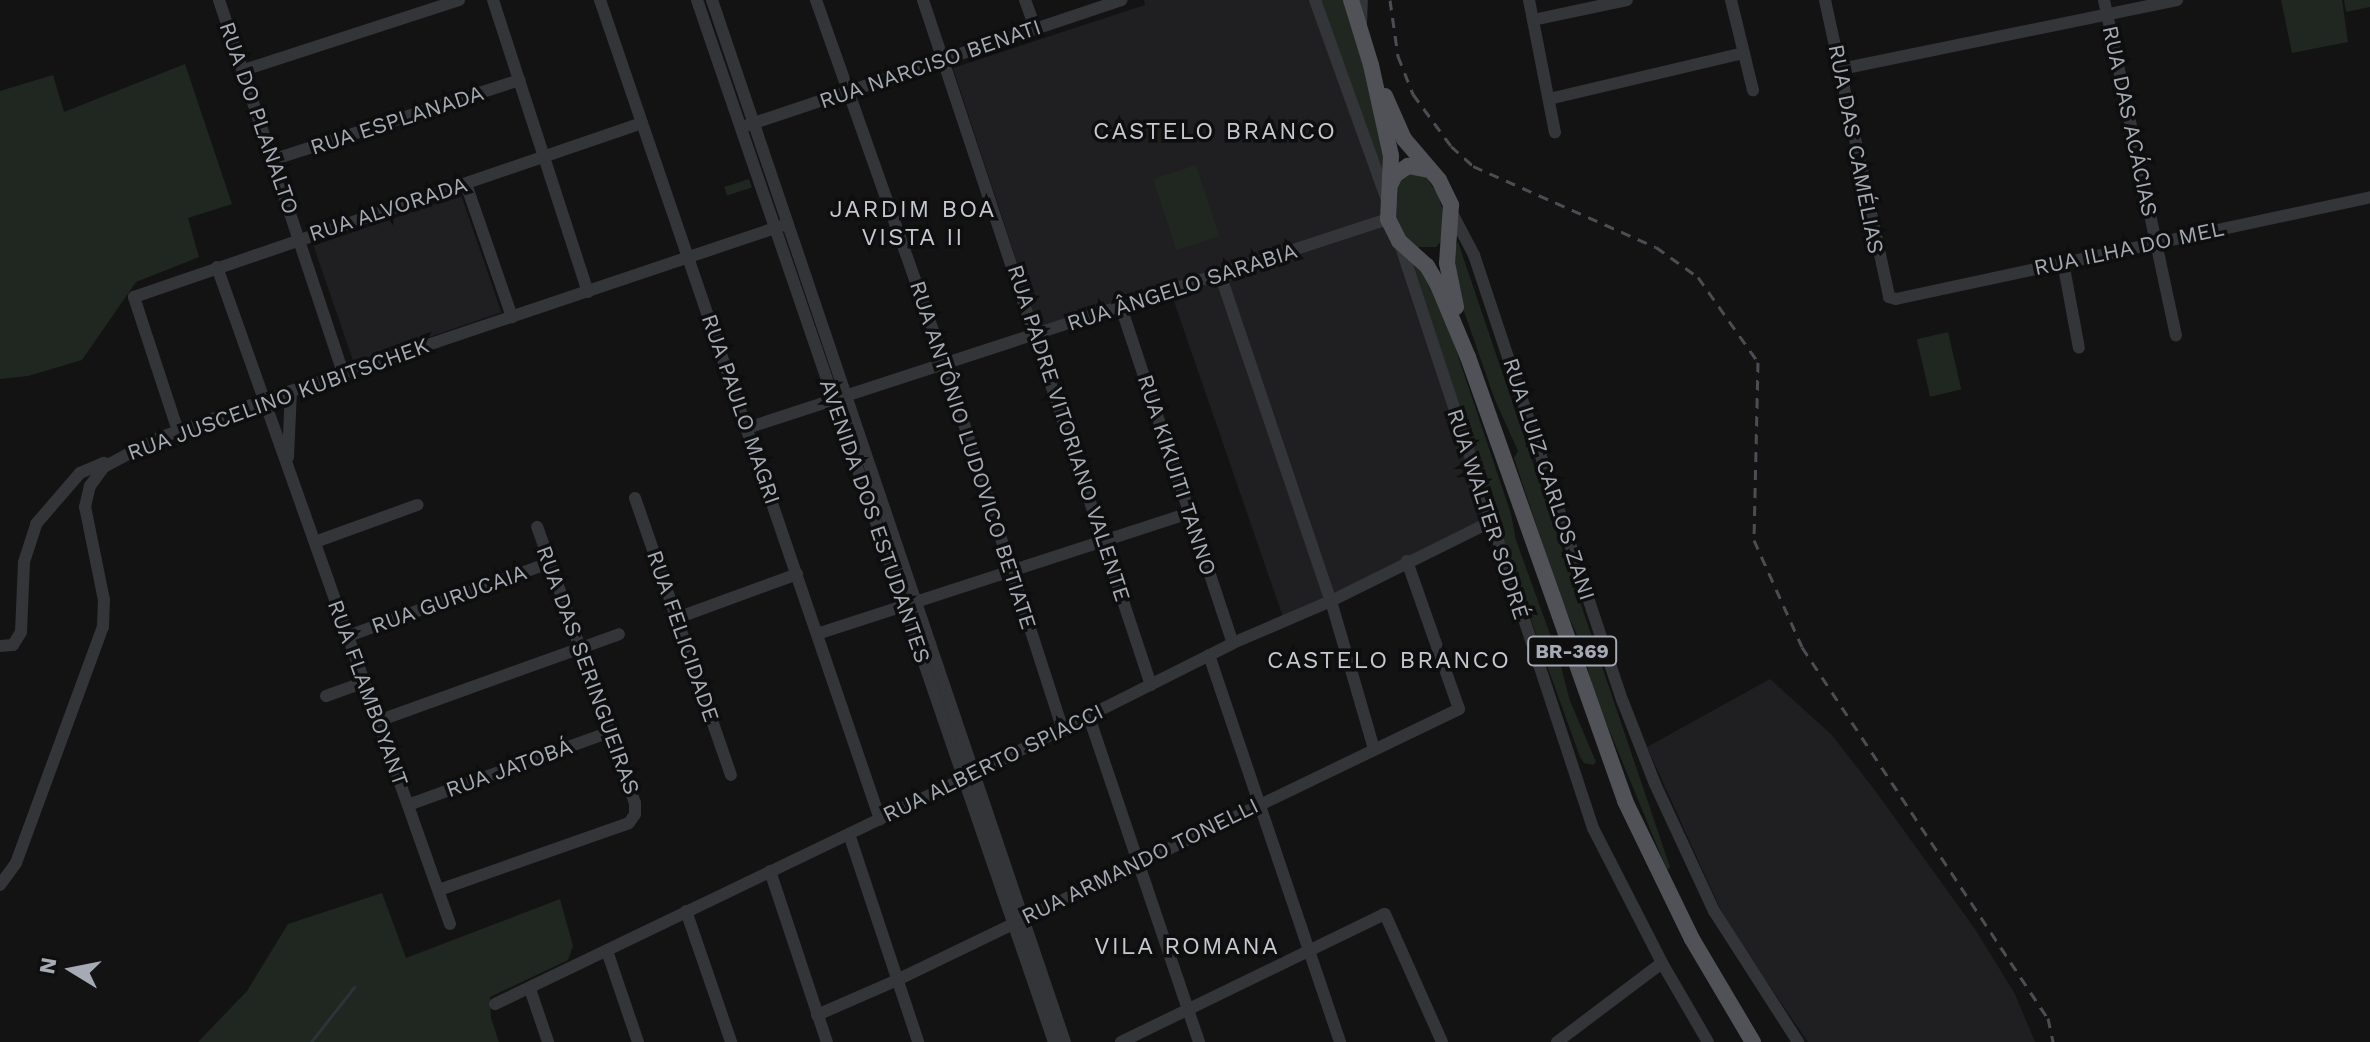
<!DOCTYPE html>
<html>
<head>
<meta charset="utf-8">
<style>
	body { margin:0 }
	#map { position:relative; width:2370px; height:1042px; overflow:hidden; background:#131314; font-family:"Work Sans",sans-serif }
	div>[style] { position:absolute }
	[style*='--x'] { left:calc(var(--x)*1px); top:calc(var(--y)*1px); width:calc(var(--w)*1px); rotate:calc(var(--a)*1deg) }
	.built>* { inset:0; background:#1f1f21; transform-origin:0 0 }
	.green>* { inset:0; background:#1f2720; transform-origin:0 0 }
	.stream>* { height:3px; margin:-1.5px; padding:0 1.5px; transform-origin:1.5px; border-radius:1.5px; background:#2c3339 }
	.minor>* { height:12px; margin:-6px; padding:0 6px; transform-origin:6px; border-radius:6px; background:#343539 }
	.major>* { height:16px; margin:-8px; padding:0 8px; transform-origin:8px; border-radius:8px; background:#505258 }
	.rail>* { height:3px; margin-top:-1.5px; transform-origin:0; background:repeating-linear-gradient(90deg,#4b4d52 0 10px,transparent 0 18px) }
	span { translate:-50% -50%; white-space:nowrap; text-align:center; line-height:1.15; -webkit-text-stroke:7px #0e0e0f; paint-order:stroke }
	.shield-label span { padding:2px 6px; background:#0e0e0f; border:2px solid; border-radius:6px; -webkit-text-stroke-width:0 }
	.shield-label { font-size:20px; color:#a5aab4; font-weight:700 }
	.street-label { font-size:22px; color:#a5aab4 }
	.neighbourhood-label { font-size:24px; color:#c6c9d0; letter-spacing:2px }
	.north { position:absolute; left:32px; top:930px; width:80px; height:80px; -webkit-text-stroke:6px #0e0e0f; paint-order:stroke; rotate:280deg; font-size:22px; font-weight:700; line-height:32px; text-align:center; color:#a5aab4 }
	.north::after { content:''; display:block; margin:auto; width:28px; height:36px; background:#a5aab4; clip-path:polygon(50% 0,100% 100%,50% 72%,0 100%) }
</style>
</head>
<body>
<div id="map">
	<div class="built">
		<div style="clip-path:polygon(1144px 0,1314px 0,1490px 521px,1283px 617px,1169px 287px,1039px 329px,953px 68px,1145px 5px)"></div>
		<div style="left:461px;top:195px;width:124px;height:156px;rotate:71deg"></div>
		<div style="clip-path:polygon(1770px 679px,1831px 734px,1874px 789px,1975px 929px,2015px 994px,2035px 1042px,1808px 1042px,1727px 924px,1647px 747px)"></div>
	</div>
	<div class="green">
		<div style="clip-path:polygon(1317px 0,1349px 0,1388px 153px,1386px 201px)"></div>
		<div style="clip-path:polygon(2281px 0,2342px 0,2348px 42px,2292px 53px)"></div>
		<div style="clip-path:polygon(2344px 0,2370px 0,2370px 7px,2346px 12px)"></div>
		<div style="clip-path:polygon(185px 64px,232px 204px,188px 218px,199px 257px,136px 282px,82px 360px,28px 376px,0 379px,0 91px,53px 75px,64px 112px)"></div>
		<div style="left:1196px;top:165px;width:75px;height:45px;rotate:72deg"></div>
		<div style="clip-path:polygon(1400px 173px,1425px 175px,1438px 195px,1444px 214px,1442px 240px,1436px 247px,1417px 247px,1405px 237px,1394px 217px,1396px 180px)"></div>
		<div style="left:749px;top:179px;width:9px;height:26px;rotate:72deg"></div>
		<div style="clip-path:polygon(1458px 242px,1670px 867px,1667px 870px,1591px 686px,1586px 656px,1560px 596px,1514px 458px,1518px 451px,1495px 400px,1453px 280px,1454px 248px)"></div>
		<div style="clip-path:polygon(1409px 262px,1425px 268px,1452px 338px,1511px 514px,1516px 540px,1559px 659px,1570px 701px,1596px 762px,1593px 765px,1584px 763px,1580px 757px,1544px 657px)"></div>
		<div style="left:1948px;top:332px;width:59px;height:32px;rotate:77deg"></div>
		<div style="clip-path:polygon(382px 893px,406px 958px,560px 899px,573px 946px,568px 960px,490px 997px,491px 1018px,499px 1042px,198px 1042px,247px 991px,288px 924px)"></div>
	</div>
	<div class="stream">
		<div style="--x:311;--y:1042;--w:70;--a:-52"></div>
	</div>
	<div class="minor">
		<div style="--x:219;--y:0;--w:393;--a:71.6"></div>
		<div style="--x:493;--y:0;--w:307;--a:72"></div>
		<div style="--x:600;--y:0;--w:866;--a:71.13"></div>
		<div style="--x:697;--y:0;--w:1101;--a:71.09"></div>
		<div style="--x:712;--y:0;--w:1100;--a:71.29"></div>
		<div style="--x:816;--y:0;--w:387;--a:70.5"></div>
		<div style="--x:945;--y:365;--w:384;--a:72.1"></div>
		<div style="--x:923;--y:0;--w:722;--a:71.59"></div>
		<div style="--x:1025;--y:0;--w:30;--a:70"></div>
		<div style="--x:1315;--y:0;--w:213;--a:70.2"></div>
		<div style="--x:1529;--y:0;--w:135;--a:78.9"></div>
		<div style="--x:1731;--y:0;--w:93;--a:76.3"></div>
		<div style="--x:1825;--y:0;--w:304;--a:77.8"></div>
		<div style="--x:1889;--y:297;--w:7;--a:16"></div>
		<div style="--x:1896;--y:299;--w:485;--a:-12.1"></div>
		<div style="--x:2104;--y:0;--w:343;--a:77.9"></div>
		<div style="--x:1533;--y:20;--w:96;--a:-12"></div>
		<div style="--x:1361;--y:24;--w:24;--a:-88"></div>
		<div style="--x:1841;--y:69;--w:343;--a:-11.6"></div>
		<div style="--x:244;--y:70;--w:226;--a:-18"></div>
		<div style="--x:1549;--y:99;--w:200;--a:-13.3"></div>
		<div style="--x:745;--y:126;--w:397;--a:-18.5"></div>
		<div style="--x:275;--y:159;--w:257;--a:-17.9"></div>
		<div style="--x:466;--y:184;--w:141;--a:70.9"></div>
		<div style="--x:1453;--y:215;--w:45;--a:62.3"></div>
		<div style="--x:1474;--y:255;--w:471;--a:71.6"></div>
		<div style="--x:1623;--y:702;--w:88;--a:68.7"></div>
		<div style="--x:1655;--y:784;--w:140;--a:65.1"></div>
		<div style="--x:1714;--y:911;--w:156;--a:57.3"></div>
		<div style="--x:1399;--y:241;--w:618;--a:71.71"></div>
		<div style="--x:1593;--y:828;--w:152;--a:62.9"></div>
		<div style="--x:1662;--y:963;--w:91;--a:59.8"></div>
		<div style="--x:2063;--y:262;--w:87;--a:79.5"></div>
		<div style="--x:217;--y:267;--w:697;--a:70.47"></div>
		<div style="--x:1220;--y:274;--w:345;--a:71.3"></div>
		<div style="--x:1331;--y:601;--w:154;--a:73.8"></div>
		<div style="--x:1121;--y:307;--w:354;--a:71.6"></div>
		<div style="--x:747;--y:428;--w:674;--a:-18.06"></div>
		<div style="--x:178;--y:431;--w:141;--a:-108.2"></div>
		<div style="--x:134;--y:297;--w:537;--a:-18.91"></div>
		<div style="--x:288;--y:457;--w:66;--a:-87.4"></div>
		<div style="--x:635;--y:498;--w:293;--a:70.9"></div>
		<div style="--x:315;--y:542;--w:109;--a:-19.9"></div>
		<div style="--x:677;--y:618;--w:128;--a:-20.1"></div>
		<div style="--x:817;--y:634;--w:392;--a:-18"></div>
		<div style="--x:348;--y:636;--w:214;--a:-20"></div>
		<div style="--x:0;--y:646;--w:13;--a:-4"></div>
		<div style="--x:13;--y:645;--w:15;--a:-58"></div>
		<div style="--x:21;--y:632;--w:70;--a:-87.5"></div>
		<div style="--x:24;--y:562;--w:40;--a:-72"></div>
		<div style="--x:36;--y:524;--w:67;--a:-49.2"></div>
		<div style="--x:80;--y:473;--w:26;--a:-23"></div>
		<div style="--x:1209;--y:655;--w:409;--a:71.3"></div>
		<div style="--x:326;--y:696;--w:41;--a:-19.7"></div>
		<div style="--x:1089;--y:717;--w:343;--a:71.3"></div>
		<div style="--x:378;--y:721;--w:256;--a:-19.8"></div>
		<div style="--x:408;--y:805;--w:215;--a:-19.9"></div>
		<div style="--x:849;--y:834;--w:219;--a:71.6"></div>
		<div style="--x:770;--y:871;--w:180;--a:71.6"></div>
		<div style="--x:0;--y:885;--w:27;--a:-54"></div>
		<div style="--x:16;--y:863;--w:252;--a:-69.8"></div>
		<div style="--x:103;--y:627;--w:27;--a:-88"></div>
		<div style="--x:104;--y:600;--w:95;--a:-101.5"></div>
		<div style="--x:85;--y:507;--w:22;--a:-77"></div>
		<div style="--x:90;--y:486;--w:24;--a:-54"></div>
		<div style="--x:104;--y:467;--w:59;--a:-28.3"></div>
		<div style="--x:156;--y:439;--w:143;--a:-19.6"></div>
		<div style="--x:291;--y:391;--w:523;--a:-18.61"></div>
		<div style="--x:439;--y:890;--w:201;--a:-19.4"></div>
		<div style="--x:629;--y:823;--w:11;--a:-56"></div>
		<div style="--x:635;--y:814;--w:11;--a:-90"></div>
		<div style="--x:635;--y:803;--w:293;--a:-109.5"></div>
		<div style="--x:686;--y:911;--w:139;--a:71"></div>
		<div style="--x:607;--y:951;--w:96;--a:71.2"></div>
		<div style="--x:530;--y:989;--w:56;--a:71.2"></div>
		<div style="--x:495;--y:1004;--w:519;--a:-25.68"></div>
		<div style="--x:963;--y:779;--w:302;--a:-26.7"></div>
		<div style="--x:1233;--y:643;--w:107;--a:-23.2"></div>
		<div style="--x:1331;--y:601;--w:178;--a:-26.4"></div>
		<div style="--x:817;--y:1015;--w:87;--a:-23.6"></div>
		<div style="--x:897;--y:980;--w:624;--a:-25.74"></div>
		<div style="--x:1459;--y:709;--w:157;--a:-109.4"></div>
		<div style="--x:1121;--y:1042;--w:293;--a:-25.9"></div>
		<div style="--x:1385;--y:914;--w:140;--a:66"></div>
		<div style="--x:1557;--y:1042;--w:131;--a:-37"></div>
	</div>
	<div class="major">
		<div style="--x:1351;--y:0;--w:68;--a:72.9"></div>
		<div style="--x:1371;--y:65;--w:93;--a:77.6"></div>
		<div style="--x:1391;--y:156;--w:63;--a:92.7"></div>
		<div style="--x:1388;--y:219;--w:25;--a:63"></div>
		<div style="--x:1399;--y:241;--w:38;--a:42"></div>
		<div style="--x:1427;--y:266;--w:20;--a:60"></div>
		<div style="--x:1437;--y:283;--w:80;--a:67.3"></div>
		<div style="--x:1468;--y:357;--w:471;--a:70.5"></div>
		<div style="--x:1625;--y:801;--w:153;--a:64.1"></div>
		<div style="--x:1692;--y:939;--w:120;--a:59.4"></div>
		<div style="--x:1385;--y:96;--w:47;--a:66.2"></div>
		<div style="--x:1404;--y:139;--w:54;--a:49.5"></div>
		<div style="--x:1439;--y:180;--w:28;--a:64"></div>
		<div style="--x:1451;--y:205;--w:58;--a:93.9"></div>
		<div style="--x:1447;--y:263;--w:45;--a:78.4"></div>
		<div style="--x:1391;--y:183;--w:9;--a:-63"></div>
		<div style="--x:1395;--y:175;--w:16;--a:-35"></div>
		<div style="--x:1408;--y:166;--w:21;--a:11"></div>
	</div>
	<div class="rail">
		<div style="--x:1390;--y:0;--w:57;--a:81.9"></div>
		<div style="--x:1398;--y:56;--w:41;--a:68.5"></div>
		<div style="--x:1413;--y:94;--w:64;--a:53.8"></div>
		<div style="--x:1451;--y:146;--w:30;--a:42"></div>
		<div style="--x:1473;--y:166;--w:200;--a:23.9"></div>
		<div style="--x:1656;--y:247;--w:52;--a:35.5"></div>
		<div style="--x:1698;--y:277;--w:104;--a:54.8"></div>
		<div style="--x:1758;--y:362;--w:178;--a:91.3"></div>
		<div style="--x:1754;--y:540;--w:117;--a:65.8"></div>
		<div style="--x:1802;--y:647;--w:445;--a:56.5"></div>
		<div style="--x:2048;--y:1018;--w:25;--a:78"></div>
	</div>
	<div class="shield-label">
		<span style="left:1572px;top:651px">BR-369</span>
	</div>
	<div class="street-label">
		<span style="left:930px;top:64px;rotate:-19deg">RUA NARCISO BENATI</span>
		<span style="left:259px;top:118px;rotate:71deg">RUA DO PLANALTO</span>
		<span style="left:397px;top:120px;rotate:-18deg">RUA ESPLANADA</span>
		<span style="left:2130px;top:121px;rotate:78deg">RUA DAS ACÁCIAS</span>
		<span style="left:1856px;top:149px;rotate:79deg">RUA DAS CAMÉLIAS</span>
		<span style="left:388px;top:209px;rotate:-18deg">RUA ALVORADA</span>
		<span style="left:2129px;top:248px;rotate:-12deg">RUA ILHA DO MEL</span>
		<span style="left:1182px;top:287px;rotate:-18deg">RUA ÂNGELO SARABIA</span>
		<span style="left:278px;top:399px;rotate:-20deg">RUA JUSCELINO KUBITSCHEK</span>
		<span style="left:741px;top:409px;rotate:71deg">RUA PAULO MAGRI</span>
		<span style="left:1069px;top:433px;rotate:72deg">RUA PADRE VITORIANO VALENTE</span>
		<span style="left:973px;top:455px;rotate:72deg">RUA ANTÔNIO LUDOVICO BETIATE</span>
		<span style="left:1177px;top:475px;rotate:72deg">RUA KIKUITI TANNO</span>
		<span style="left:1549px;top:479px;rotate:72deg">RUA LUIZ CARLOS ZANI</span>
		<span style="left:1488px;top:514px;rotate:72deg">RUA WALTER SODRÉ</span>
		<span style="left:875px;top:521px;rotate:71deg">AVENIDA DOS ESTUDANTES</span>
		<span style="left:449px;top:599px;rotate:-20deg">RUA GURUCAIA</span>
		<span style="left:683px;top:636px;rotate:71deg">RUA FELICIDADE</span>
		<span style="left:588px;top:670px;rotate:70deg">RUA DAS SERINGUEIRAS</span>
		<span style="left:368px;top:693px;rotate:70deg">RUA FLAMBOYANT</span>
		<span style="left:993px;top:763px;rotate:-26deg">RUA ALBERTO SPIACCI</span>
		<span style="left:509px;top:768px;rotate:-20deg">RUA JATOBÁ</span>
		<span style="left:1140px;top:861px;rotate:-26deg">RUA ARMANDO TONELLI</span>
	</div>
	<div class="neighbourhood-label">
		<span style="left:1215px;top:132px">CASTELO BRANCO</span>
		<span style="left:913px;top:224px">JARDIM BOA<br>VISTA II</span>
		<span style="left:1389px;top:661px">CASTELO BRANCO</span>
		<span style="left:1187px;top:947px">VILA ROMANA</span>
	</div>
	<div class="north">N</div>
</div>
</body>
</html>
